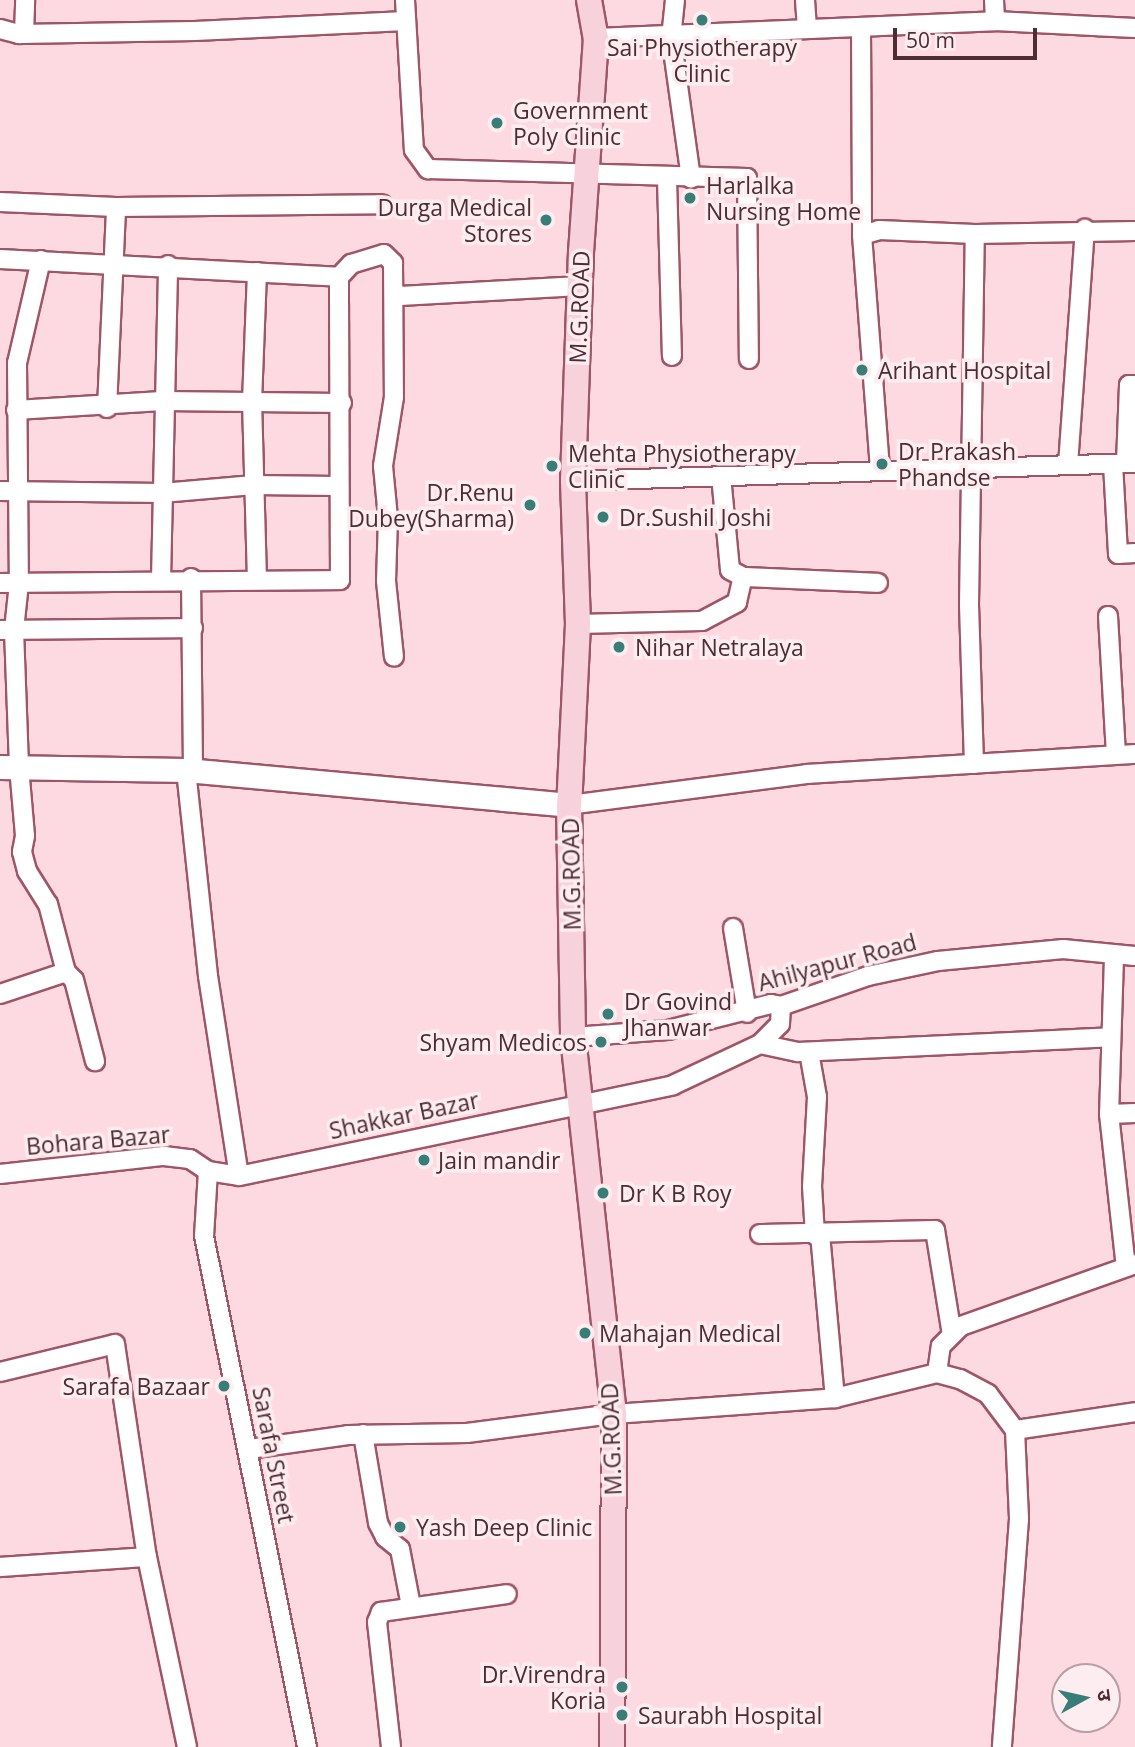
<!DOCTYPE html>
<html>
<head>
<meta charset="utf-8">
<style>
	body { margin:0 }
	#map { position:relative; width:1135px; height:1747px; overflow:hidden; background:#fddae1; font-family:"Open Sans","Noto Sans Devanagari",sans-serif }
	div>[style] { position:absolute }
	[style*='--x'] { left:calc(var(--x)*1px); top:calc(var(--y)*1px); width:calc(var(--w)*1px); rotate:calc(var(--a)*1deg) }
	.roads { filter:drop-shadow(2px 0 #9f5568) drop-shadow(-2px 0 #9f5568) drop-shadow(0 2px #9f5568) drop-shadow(0 -2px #9f5568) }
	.minor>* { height:18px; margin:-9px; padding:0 9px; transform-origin:9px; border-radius:9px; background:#fff }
	.tertiary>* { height:23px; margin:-11.5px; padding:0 11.5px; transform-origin:11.5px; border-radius:11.5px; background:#fff }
	.secondary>* { height:24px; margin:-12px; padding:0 12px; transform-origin:12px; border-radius:12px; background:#f7d2dc }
	.dots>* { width:19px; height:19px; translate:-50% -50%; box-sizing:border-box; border:4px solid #feedf0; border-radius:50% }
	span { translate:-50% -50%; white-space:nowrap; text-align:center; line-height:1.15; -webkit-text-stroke:7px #feedf0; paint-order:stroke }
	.poi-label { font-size:23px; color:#4d2c34 }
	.left { translate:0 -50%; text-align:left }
	.right { translate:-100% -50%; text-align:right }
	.street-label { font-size:23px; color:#4d2c34 }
	.north { position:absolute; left:1051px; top:1663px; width:70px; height:70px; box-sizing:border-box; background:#feedf0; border:2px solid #b7a0a5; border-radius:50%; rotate:82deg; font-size:19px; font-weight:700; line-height:28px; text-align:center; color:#4d2c34 }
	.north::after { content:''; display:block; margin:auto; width:24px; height:32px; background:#387e76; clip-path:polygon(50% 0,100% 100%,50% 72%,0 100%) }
	.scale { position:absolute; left:893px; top:28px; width:144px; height:32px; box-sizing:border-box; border:4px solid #4d2c34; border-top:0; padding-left:9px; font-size:21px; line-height:24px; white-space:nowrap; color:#4d2c34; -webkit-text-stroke:5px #feedf0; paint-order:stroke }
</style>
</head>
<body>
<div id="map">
	<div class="roads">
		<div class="minor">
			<div style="--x:405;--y:0;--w:150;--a:86.6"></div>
			<div style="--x:414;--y:150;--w:24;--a:54"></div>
			<div style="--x:428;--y:169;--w:319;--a:1.6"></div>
			<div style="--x:747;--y:178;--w:181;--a:89.4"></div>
			<div style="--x:675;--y:0;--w:36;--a:96"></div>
			<div style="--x:671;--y:36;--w:144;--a:82"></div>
			<div style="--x:805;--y:0;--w:26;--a:86"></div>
			<div style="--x:994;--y:0;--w:21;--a:87"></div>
			<div style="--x:0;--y:29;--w:20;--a:15"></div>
			<div style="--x:19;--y:34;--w:176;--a:-1"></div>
			<div style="--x:195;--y:31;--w:211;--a:-2.7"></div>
			<div style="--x:861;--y:29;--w:206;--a:89.7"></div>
			<div style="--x:862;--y:235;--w:234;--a:85.6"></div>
			<div style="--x:24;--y:34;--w:34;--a:-88"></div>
			<div style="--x:596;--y:38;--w:399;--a:-2.4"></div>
			<div style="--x:995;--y:21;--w:140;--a:2.9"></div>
			<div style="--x:667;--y:179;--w:177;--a:88.4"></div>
			<div style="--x:0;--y:202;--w:116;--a:2.5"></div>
			<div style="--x:116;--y:207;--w:266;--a:-0.6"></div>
			<div style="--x:862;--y:235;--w:18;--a:-16"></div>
			<div style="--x:879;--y:230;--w:96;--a:2.4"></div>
			<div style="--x:975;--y:234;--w:160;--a:-1.1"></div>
			<div style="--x:0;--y:259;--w:339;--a:3"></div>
			<div style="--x:339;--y:277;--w:18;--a:-47"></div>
			<div style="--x:351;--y:264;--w:34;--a:-17"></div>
			<div style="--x:384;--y:254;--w:13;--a:45"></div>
			<div style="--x:393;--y:263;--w:134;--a:89.6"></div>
			<div style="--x:394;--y:397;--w:70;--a:99.1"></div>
			<div style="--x:383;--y:466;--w:52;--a:84.5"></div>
			<div style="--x:388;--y:518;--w:63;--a:91.8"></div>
			<div style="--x:386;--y:581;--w:76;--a:84"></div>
			<div style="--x:41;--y:260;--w:106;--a:103.1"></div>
			<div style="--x:17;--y:363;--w:220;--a:89.5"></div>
			<div style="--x:19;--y:583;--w:47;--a:96.1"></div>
			<div style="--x:14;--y:630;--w:137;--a:87.9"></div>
			<div style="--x:19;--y:767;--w:69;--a:85"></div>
			<div style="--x:25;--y:836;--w:16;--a:101"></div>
			<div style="--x:22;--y:852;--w:20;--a:75"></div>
			<div style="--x:27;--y:871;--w:39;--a:58"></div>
			<div style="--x:48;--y:904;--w:70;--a:75.2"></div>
			<div style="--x:257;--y:272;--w:129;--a:92.2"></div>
			<div style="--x:252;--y:401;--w:177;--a:88.4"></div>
			<div style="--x:395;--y:292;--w:6;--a:39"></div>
			<div style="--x:400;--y:296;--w:180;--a:-3.2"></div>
			<div style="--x:107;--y:408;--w:201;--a:-87.4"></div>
			<div style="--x:16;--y:410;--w:146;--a:-3.5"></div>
			<div style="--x:162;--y:401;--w:180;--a:0.6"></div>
			<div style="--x:1126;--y:463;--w:78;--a:-87.8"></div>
			<div style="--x:1129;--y:385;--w:6;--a:0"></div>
			<div style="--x:1113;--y:464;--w:90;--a:86.8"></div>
			<div style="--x:1118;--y:554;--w:17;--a:-3"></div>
			<div style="--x:1068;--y:465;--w:237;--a:-85.9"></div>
			<div style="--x:721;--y:476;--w:94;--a:84.5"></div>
			<div style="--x:730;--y:570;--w:15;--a:28"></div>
			<div style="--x:743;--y:577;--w:135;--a:2.5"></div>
			<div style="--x:573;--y:481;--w:562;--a:-1.83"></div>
			<div style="--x:0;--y:491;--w:162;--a:0.7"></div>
			<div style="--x:162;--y:493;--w:92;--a:-5"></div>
			<div style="--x:254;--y:485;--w:83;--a:0.7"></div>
			<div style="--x:191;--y:578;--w:193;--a:89.4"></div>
			<div style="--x:161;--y:579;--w:314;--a:-88.7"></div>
			<div style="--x:0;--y:583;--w:340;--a:-0.5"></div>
			<div style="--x:340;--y:580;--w:303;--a:-90.2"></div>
			<div style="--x:1108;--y:616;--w:138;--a:86.7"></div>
			<div style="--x:578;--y:624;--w:124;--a:-1.4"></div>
			<div style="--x:702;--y:621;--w:40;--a:-28"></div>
			<div style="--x:737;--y:602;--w:26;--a:-77"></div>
			<div style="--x:0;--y:630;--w:193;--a:-0.6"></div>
			<div style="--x:974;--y:764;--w:160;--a:-91.8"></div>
			<div style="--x:969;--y:604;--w:370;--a:-89.1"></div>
			<div style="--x:186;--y:770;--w:207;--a:83.9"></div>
			<div style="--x:208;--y:976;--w:202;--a:81.2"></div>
			<div style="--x:569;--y:805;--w:240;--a:-7.4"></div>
			<div style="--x:807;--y:774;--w:329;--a:-3.5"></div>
			<div style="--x:733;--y:928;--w:86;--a:80.6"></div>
			<div style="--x:1114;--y:957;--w:157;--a:91.8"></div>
			<div style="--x:1109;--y:1114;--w:154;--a:83.7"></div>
			<div style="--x:0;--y:994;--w:70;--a:-18.4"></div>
			<div style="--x:66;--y:972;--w:11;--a:45"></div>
			<div style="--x:74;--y:980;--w:84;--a:75.5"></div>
			<div style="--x:573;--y:1037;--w:95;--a:-4.2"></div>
			<div style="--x:668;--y:1030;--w:106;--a:-14.2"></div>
			<div style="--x:771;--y:1004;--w:10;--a:11"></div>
			<div style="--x:781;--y:1006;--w:92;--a:-19"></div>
			<div style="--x:868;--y:976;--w:72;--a:-12.1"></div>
			<div style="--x:938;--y:961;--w:126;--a:-5.5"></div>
			<div style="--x:1063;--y:949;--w:72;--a:5.6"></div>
			<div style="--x:760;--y:1044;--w:39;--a:12"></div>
			<div style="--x:798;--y:1052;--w:313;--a:-2.7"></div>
			<div style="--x:809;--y:1052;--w:46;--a:79.9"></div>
			<div style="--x:817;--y:1097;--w:89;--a:93.2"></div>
			<div style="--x:812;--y:1186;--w:49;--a:86.5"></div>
			<div style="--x:1109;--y:1114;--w:26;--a:-2"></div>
			<div style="--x:208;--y:1171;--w:65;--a:93.5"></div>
			<div style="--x:204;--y:1236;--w:521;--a:78.6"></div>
			<div style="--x:0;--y:1174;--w:165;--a:-6.3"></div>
			<div style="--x:164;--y:1156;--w:26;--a:7"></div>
			<div style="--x:190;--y:1159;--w:22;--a:34"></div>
			<div style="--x:208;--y:1171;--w:31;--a:9"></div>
			<div style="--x:239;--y:1176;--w:443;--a:-11.8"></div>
			<div style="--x:673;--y:1085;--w:96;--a:-25.2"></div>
			<div style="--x:760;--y:1044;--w:28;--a:-45"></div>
			<div style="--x:780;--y:1024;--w:18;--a:-87"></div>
			<div style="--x:760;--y:1234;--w:175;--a:-1.3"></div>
			<div style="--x:935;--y:1230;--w:106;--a:80.8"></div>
			<div style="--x:820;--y:1234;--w:165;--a:84.8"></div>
			<div style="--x:0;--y:1372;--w:118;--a:-13.7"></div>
			<div style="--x:115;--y:1344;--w:215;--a:81.5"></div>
			<div style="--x:147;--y:1557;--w:194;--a:78.1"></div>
			<div style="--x:937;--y:1373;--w:27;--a:-82"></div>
			<div style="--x:941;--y:1346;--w:28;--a:-45"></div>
			<div style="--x:961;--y:1326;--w:185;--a:-19.6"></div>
			<div style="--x:1015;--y:1430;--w:121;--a:-8.5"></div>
			<div style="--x:363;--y:1434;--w:90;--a:80.4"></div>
			<div style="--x:378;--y:1523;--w:16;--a:63"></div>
			<div style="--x:385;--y:1537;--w:19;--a:39"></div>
			<div style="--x:400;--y:1549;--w:58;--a:79.1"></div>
			<div style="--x:249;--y:1449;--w:100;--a:-8"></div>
			<div style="--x:348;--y:1435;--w:119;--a:-1"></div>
			<div style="--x:467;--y:1433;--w:148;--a:-7.4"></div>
			<div style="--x:614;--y:1414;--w:222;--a:-4.1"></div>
			<div style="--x:835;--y:1398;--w:105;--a:-13.8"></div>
			<div style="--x:937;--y:1373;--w:24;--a:15"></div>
			<div style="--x:960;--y:1379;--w:32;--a:28"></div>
			<div style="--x:988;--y:1394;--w:45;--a:53.1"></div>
			<div style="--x:1015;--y:1430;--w:89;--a:87.4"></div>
			<div style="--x:1019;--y:1519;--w:229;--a:94.3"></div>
			<div style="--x:0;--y:1567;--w:147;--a:-3.9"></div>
			<div style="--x:391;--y:1747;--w:126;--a:-96.4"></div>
			<div style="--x:377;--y:1622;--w:11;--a:-68"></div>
			<div style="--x:381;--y:1612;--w:127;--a:-8.1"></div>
		</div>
		<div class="tertiary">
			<div style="--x:0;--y:767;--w:186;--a:0.9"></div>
			<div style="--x:186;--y:770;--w:385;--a:5.2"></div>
		</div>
		<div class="secondary">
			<div style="--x:589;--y:0;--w:39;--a:80"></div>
			<div style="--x:596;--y:38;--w:214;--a:94"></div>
			<div style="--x:581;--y:251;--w:230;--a:92"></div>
			<div style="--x:573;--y:481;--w:143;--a:88"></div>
			<div style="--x:578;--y:624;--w:181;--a:92.8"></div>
			<div style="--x:569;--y:805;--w:232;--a:89"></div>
			<div style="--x:573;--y:1037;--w:379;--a:83.8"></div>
			<div style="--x:614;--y:1414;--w:333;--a:90.3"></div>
		</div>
	</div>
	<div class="dots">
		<div style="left:702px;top:20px;background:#387e76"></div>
		<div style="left:497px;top:123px;background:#387e76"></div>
		<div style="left:690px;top:198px;background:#387e76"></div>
		<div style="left:546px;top:220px;background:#387e76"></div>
		<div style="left:862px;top:370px;background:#387e76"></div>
		<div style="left:882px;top:464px;background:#387e76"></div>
		<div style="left:552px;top:466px;background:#387e76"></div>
		<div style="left:530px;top:505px;background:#387e76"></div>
		<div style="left:603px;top:517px;background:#387e76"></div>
		<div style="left:619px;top:647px;background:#387e76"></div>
		<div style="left:608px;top:1014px;background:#387e76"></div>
		<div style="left:601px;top:1042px;background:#387e76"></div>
		<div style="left:424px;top:1160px;background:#387e76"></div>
		<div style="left:603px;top:1193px;background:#387e76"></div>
		<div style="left:585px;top:1333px;background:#387e76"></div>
		<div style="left:224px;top:1386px;background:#387e76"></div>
		<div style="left:400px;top:1527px;background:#387e76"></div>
		<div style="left:622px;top:1687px;background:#387e76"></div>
		<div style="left:622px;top:1715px;background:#387e76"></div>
	</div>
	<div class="poi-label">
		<span style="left:702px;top:60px">Sai Physiotherapy<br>Clinic</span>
		<span class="left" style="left:513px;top:123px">Government<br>Poly Clinic</span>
		<span class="left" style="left:706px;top:198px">Harlalka<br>Nursing Home</span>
		<span class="right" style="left:532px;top:220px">Durga Medical<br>Stores</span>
		<span class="left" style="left:878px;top:370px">Arihant Hospital</span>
		<span class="left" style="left:898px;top:464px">Dr Prakash<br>Phandse</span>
		<span class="left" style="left:568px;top:466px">Mehta Physiotherapy<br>Clinic</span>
		<span class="right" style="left:514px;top:505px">Dr.Renu<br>Dubey(Sharma)</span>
		<span class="left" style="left:619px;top:517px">Dr.Sushil Joshi</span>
		<span class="left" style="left:635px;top:647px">Nihar Netralaya</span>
		<span class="left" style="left:624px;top:1014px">Dr Govind<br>Jhanwar</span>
		<span class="right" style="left:587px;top:1042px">Shyam Medicos</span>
		<span class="left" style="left:438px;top:1160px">Jain mandir</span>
		<span class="left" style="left:619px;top:1193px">Dr K B Roy</span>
		<span class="left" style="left:599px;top:1333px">Mahajan Medical</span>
		<span class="right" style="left:210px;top:1386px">Sarafa Bazaar</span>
		<span class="left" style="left:416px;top:1527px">Yash Deep Clinic</span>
		<span class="right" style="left:606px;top:1687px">Dr.Virendra<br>Koria</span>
		<span class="left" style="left:638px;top:1715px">Saurabh Hospital</span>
	</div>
	<div class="street-label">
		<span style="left:579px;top:307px;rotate:-88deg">M.G.ROAD</span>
		<span style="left:571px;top:874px;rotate:-91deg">M.G.ROAD</span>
		<span style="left:837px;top:962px;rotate:-15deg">Ahilyapur Road</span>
		<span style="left:404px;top:1115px;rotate:-12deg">Shakkar Bazar</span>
		<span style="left:98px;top:1140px;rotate:-5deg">Bohara Bazar</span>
		<span style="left:611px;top:1439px;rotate:-92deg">M.G.ROAD</span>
		<span style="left:274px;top:1455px;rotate:79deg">Sarafa Street</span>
	</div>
	<div class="north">उ</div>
	<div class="scale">50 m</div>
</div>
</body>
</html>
